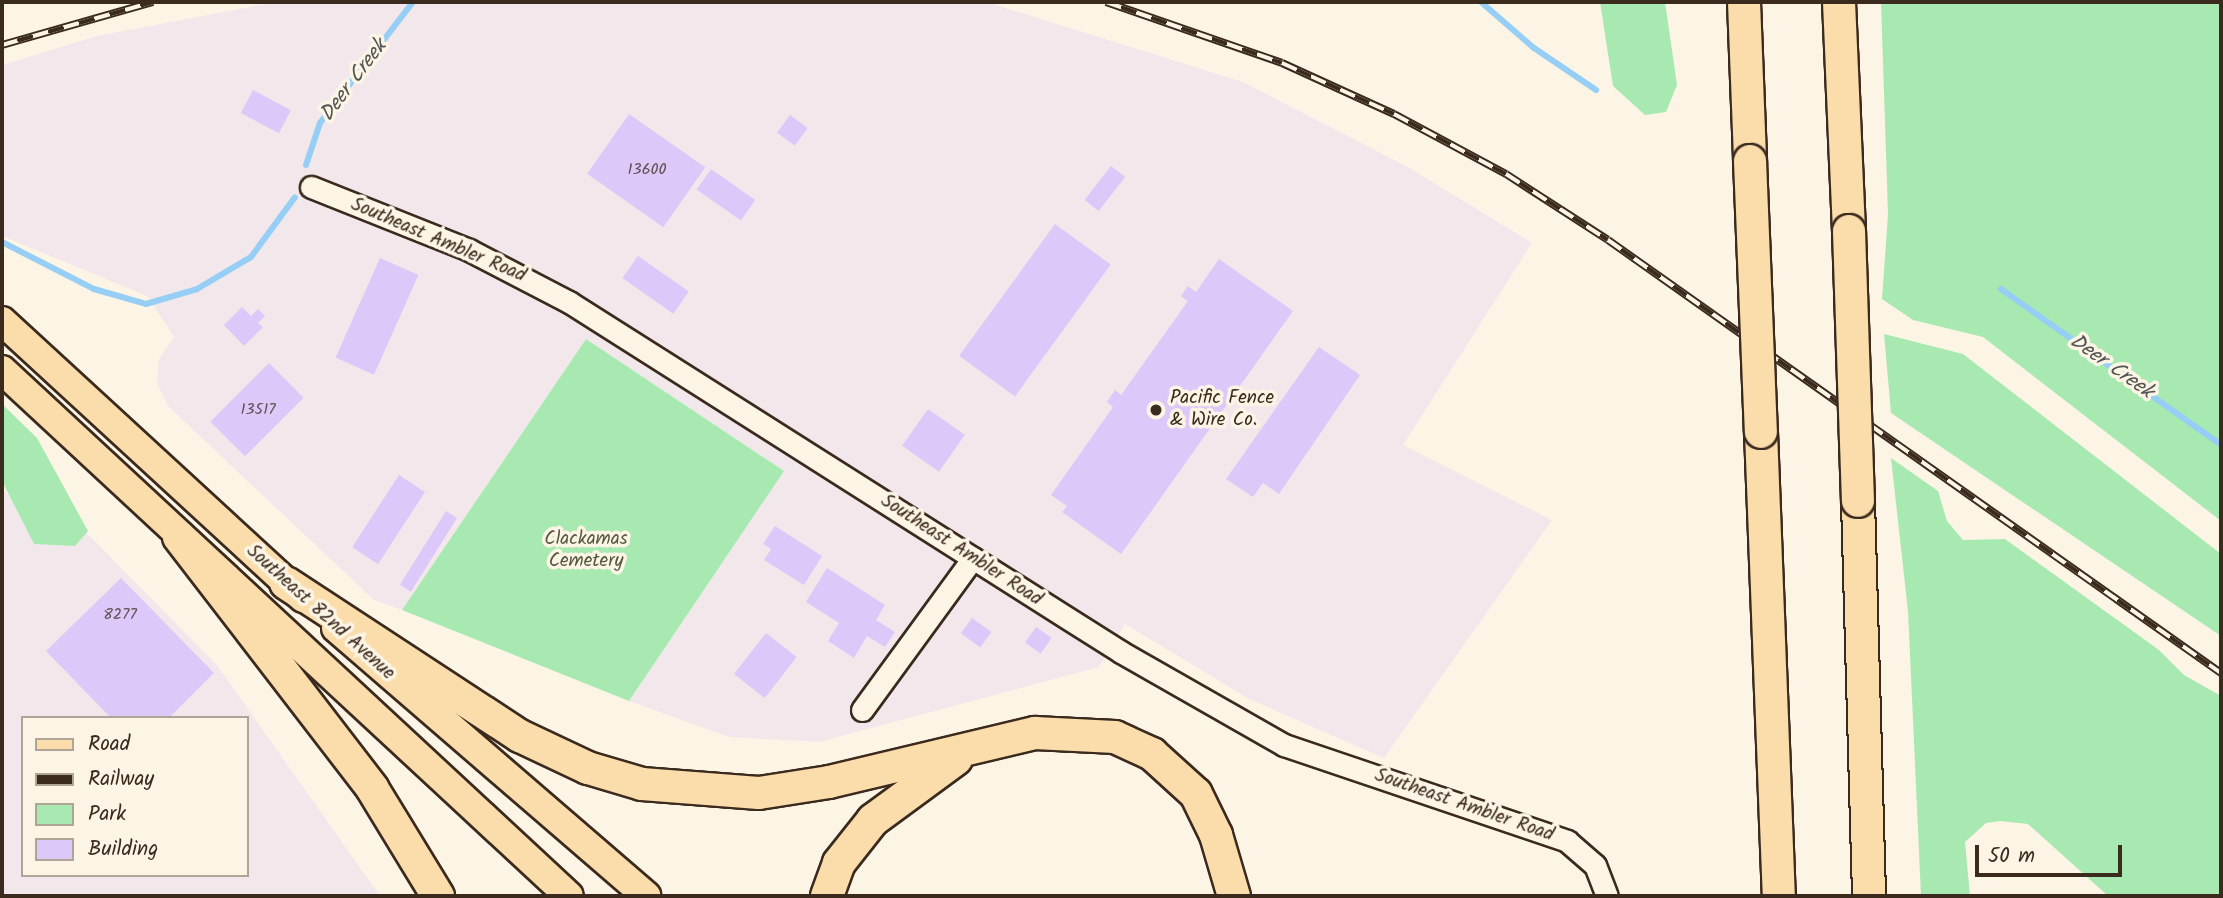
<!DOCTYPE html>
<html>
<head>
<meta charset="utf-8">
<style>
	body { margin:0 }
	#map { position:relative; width:2223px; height:898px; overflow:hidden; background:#fcf5e5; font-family:Kalam,sans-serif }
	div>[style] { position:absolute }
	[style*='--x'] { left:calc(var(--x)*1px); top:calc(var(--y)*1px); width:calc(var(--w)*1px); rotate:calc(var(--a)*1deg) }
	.built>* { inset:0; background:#f2e8eb }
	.green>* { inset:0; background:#a8e9b1 }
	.stream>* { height:6px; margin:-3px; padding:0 3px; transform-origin:3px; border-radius:3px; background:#96cef5 }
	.building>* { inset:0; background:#dcc8f9; transform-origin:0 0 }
	.roads { filter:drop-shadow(2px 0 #3b2a1e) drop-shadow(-2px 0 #3b2a1e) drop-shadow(0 2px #3b2a1e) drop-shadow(0 -2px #3b2a1e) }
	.minor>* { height:21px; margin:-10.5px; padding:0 10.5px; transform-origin:10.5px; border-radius:10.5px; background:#fcf5e5 }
	.major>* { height:28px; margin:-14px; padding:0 14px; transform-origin:14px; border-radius:14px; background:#fbddab }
	.highway>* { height:32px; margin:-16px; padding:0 16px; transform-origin:16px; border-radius:16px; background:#fbddab }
	.rail>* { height:8px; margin-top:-4px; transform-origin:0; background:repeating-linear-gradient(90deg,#fcf5e5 0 16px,#3b2a1e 0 32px); box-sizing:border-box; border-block:2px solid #3b2a1e }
	.bridges { filter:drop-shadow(2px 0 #3b2a1e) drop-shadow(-2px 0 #3b2a1e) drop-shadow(0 2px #3b2a1e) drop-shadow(0 -2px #3b2a1e) }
	.highway-bridge>* { height:32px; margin:-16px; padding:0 16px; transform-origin:16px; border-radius:16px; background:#fbddab }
	.dots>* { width:19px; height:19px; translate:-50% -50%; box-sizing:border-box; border:4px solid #fcf5e5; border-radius:50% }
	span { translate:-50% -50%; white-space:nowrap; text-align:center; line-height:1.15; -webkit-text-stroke:7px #fcf5e5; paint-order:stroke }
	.number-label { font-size:16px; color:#635255 }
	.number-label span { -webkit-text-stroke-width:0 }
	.street-label { font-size:19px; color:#3b2a1e }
	.poi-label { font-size:19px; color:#3b2a1e }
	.left { translate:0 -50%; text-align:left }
	.park-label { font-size:19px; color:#565a43 }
	.water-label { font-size:21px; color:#525354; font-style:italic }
	.frame { position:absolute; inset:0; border:4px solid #3b2a1e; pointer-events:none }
	.legend { position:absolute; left:21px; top:716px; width:228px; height:161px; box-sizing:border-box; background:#fcf5e5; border:2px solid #afa495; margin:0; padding:9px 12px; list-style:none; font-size:21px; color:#3b2a1e }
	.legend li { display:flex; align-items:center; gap:14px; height:35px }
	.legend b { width:35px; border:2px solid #afa495 }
	.scale { position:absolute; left:1975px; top:845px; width:147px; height:32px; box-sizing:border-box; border:4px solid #3b2a1e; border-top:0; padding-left:9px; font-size:21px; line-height:24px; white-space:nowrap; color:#3b2a1e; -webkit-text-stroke:5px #fcf5e5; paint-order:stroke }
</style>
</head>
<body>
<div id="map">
	<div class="built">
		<div style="clip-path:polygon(276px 2px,986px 2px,1243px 82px,1408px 167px,1532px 243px,1403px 445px,1552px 520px,1384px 758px,1249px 699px,1125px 624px,1099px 667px,819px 742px,729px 737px,629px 701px,784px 471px,586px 339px,402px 610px,374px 600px,169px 407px,157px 384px,159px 359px,174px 337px,147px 296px,2px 236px,2px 65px,97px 36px)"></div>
		<div style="clip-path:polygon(evenodd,2px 491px,63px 509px,217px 665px,380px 896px,2px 896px,2px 491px,23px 718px,247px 718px,247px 875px,23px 875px,23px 718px)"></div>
	</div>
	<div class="green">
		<div style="clip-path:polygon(1600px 2px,1665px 2px,1677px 85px,1666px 112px,1645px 115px,1613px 86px)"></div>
		<div style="clip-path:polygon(1881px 2px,2221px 2px,2221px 521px,1983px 337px,1913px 320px,1882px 299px,1888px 214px)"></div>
		<div style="clip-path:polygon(1884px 334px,1963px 354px,2221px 554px,2221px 636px,1891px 413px)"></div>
		<div style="clip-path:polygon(586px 339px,784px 471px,629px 701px,402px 610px)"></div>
		<div style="clip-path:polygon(2px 404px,37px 438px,88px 531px,75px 546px,34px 544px,2px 481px)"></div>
		<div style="clip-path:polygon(1891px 458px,1938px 491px,1947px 521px,1963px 540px,2005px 539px,2159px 650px,2184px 675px,2221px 696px,2221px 896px,2108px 896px,2028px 824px,2000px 821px,1986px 823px,1965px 842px,1970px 896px,1921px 896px,1908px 611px)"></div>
	</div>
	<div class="stream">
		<div style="--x:1481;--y:2;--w:70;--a:41"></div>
		<div style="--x:1534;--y:48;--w:75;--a:34.1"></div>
		<div style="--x:306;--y:165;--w:44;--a:-71.6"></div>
		<div style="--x:320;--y:123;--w:153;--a:-52.5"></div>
		<div style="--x:2;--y:242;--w:103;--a:27.1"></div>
		<div style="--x:94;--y:289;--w:54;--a:16.1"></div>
		<div style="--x:146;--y:304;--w:53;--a:-16.4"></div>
		<div style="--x:197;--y:289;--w:63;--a:-30.7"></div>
		<div style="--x:251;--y:257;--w:74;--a:-53.7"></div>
		<div style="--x:2001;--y:289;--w:270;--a:35.3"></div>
	</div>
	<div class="building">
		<div style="left:253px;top:90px;width:43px;height:26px;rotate:28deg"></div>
		<div style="left:629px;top:114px;width:93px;height:73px;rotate:35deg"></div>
		<div style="left:790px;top:115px;width:22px;height:22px;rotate:36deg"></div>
		<div style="left:1111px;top:166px;width:18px;height:43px;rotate:38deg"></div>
		<div style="left:711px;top:169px;width:54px;height:25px;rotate:35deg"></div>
		<div style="left:1055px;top:224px;width:69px;height:163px;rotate:36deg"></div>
		<div style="left:638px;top:256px;width:62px;height:27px;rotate:35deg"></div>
		<div style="left:380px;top:258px;width:42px;height:109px;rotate:24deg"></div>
		<div style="clip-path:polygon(1219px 259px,1293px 311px,1121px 554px,1062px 512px,1067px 506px,1051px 495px,1113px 407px,1107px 402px,1115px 390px,1121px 395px,1188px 301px,1181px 296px,1188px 286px,1196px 292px)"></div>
		<div style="clip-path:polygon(242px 307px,251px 316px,258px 309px,265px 316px,258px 323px,263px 327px,244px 346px,224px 325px)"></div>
		<div style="clip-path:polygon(1319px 347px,1360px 375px,1279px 494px,1263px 483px,1253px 497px,1226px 479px)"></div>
		<div style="left:269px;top:363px;width:49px;height:83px;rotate:45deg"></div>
		<div style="left:928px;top:409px;width:45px;height:45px;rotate:35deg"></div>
		<div style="left:399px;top:475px;width:31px;height:86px;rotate:33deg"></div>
		<div style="left:446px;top:511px;width:13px;height:87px;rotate:32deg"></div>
		<div style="clip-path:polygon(775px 526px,822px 556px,804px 585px,764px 560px,771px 549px,763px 544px)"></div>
		<div style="clip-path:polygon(827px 568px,885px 605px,876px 620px,895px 632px,885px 647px,867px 636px,854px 658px,828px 641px,839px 623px,806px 602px)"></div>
		<div style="clip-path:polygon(121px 578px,214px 673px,169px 718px,111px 718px,46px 651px)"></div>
		<div style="left:972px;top:618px;width:24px;height:19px;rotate:36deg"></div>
		<div style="left:1036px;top:627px;width:19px;height:19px;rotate:35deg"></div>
		<div style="left:766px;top:633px;width:39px;height:52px;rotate:38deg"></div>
	</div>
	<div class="roads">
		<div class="minor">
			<div style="--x:311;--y:187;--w:170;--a:21.7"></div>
			<div style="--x:469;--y:250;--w:113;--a:27.5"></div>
			<div style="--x:569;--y:302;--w:654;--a:32.38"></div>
			<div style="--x:1121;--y:652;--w:188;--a:29.7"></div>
			<div style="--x:1284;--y:745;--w:299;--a:18.7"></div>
			<div style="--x:1567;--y:841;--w:37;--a:41"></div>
			<div style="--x:1595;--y:865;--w:33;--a:69"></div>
			<div style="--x:862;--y:710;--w:188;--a:-53.9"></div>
		</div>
		<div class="major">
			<div style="--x:2;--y:321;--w:409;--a:42.6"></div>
			<div style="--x:2;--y:370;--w:773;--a:42.85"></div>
			<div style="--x:336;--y:628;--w:410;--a:40.8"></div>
		</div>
		<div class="highway">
			<div style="--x:1744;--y:2;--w:159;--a:87.8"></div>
			<div style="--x:1839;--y:2;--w:229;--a:87.5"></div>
			<div style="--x:1761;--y:432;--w:464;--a:87.8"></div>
			<div style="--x:1858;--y:501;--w:395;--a:88.4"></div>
			<div style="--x:179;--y:537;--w:317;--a:52.4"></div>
			<div style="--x:372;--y:788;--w:127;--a:58.6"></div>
			<div style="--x:286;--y:583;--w:280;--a:33.2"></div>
			<div style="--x:520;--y:736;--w:75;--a:25.2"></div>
			<div style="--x:588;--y:768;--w:56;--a:16.5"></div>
			<div style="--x:642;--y:784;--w:117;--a:4.4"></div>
			<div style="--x:759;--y:793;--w:71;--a:-8.9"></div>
			<div style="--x:829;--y:782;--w:212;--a:-13.4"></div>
			<div style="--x:1035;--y:733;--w:80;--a:2.9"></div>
			<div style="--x:1115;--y:737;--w:41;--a:24.7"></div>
			<div style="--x:1152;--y:754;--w:59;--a:42.3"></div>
			<div style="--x:1196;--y:794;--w:46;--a:64"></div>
			<div style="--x:1216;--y:835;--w:64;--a:73.6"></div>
			<div style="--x:827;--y:896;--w:35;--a:-70"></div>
			<div style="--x:839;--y:863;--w:55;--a:-51.7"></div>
			<div style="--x:873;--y:820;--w:103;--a:-36.3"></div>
		</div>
	</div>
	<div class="rail">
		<div style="--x:1106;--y:2;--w:186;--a:19.1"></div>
		<div style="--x:1282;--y:63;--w:123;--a:24.5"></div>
		<div style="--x:1394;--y:114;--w:127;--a:28.2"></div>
		<div style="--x:1506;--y:174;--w:121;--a:32.9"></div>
		<div style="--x:1608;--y:240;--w:751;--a:35.24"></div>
		<div style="--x:2;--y:45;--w:157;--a:-15.9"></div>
	</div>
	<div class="bridges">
		<div class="highway-bridge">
			<div style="--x:1750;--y:161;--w:271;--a:87.7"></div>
			<div style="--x:1849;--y:231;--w:270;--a:88.1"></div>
		</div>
	</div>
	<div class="dots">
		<div style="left:1156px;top:410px;background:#3b2a1e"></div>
	</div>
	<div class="number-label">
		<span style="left:647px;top:170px">13600</span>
		<span style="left:258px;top:410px">13517</span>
		<span style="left:120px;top:615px">8277</span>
	</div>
	<div class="street-label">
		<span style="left:438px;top:241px;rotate:23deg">Southeast Ambler Road</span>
		<span style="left:961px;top:551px;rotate:33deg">Southeast Ambler Road</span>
		<span style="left:320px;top:613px;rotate:42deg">Southeast 82nd Avenue</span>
		<span style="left:1464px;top:806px;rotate:19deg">Southeast Ambler Road</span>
	</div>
	<div class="poi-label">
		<span class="left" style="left:1170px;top:410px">Pacific Fence<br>&amp; Wire Co.</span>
	</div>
	<div class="park-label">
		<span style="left:586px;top:551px">Clackamas<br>Cemetery</span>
	</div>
	<div class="water-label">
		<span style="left:354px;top:81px;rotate:-53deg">Deer Creek</span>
		<span style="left:2111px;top:367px;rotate:35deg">Deer Creek</span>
	</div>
	<div class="frame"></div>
	<ul class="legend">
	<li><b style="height:9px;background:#fbddab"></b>Road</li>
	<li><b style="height:9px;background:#3b2a1e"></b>Railway</li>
	<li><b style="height:19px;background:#a8e9b1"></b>Park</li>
	<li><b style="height:19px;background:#dcc8f9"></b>Building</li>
	</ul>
	<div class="scale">50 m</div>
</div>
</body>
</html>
